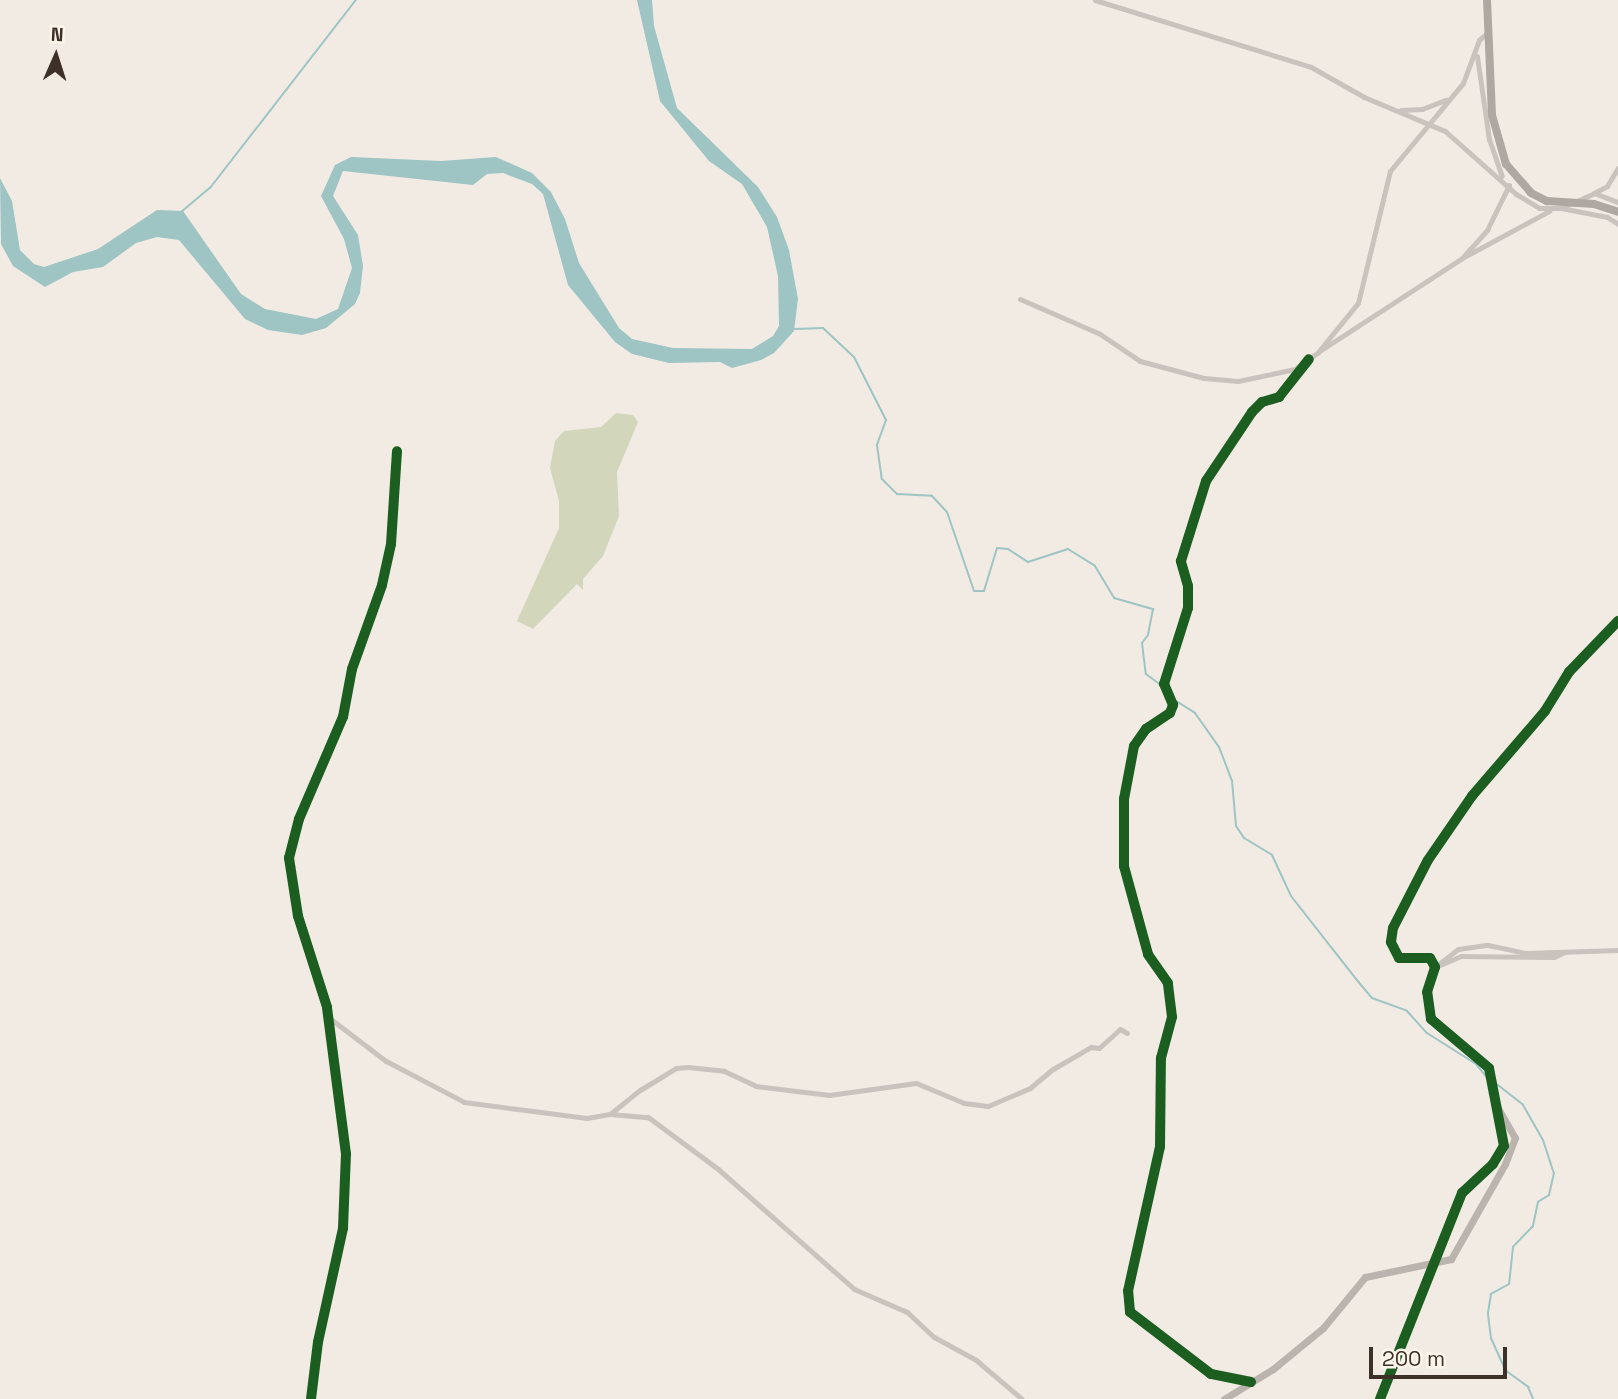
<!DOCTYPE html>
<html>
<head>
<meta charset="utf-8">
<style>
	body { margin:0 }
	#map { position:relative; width:1618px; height:1399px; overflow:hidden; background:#f1ebe4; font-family:"Space Grotesk",sans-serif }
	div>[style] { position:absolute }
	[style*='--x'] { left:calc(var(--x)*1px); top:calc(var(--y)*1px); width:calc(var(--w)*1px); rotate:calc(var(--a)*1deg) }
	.green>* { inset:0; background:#d2d7bc }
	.water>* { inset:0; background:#9ec4c4 }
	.stream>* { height:2px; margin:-1px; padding:0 1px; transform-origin:1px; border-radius:1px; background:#9ec4c4 }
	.street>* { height:5px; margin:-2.5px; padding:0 2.5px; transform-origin:2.5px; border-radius:2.5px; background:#cac3bd }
	.secondary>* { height:7px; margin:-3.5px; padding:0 3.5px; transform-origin:3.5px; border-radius:3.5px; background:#bbb3ad }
	.primary>* { height:8px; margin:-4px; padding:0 4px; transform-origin:4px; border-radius:4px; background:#afa8a2 }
	.cycleway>* { height:10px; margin:-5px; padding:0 5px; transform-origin:5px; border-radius:5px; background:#1b5e20 }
	span { translate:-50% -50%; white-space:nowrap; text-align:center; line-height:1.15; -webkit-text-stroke:6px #fcf5ec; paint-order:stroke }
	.north { position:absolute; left:21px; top:21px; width:70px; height:70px; -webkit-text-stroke:5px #fcf5ec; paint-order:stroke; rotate:3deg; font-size:19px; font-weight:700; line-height:28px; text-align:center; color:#3c3029 }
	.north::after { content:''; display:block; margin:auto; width:24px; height:32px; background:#3c3029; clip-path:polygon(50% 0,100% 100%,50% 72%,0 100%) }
	.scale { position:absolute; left:1369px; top:1347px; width:138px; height:32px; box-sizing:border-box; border:4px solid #3c3029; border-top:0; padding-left:9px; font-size:21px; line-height:24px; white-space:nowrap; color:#3c3029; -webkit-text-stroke:5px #fcf5ec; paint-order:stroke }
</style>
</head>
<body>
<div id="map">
	<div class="green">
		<div style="clip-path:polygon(616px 413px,633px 415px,638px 422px,617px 472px,619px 516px,603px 556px,583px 579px,583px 590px,577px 584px,533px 629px,517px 621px,559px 528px,559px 501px,550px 468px,555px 441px,564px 431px,601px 427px)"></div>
	</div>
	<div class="water">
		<div style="clip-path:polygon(637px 0,652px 0,654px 26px,677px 108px,758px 187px,777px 217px,789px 250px,798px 299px,794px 331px,774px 353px,761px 360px,732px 368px,720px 362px,669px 363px,632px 354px,615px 342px,568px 285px,543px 194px,532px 184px,503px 173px,487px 174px,473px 185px,343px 171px,333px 196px,358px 235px,363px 266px,360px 293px,355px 304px,326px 328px,302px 335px,268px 330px,245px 319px,179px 240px,157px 237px,136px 243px,103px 267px,73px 272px,45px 287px,13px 266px,1px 244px,0 178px,12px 201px,20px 250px,34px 264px,44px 267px,98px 249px,157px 210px,183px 211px,241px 294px,265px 309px,316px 319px,338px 309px,352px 268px,344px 239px,321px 196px,335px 165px,351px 157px,441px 161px,496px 157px,532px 173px,551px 192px,565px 219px,579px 263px,619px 328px,632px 339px,673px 348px,752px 349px,773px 336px,779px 326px,778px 276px,767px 227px,742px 184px,709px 161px,660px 101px)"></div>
	</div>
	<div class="stream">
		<div style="--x:181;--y:212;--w:38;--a:-40"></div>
		<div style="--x:210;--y:188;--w:238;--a:-52.2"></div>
		<div style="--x:795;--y:329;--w:28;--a:-2"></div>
		<div style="--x:823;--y:328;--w:42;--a:43.1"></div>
		<div style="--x:854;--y:357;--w:71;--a:63.1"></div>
		<div style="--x:886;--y:420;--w:27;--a:110"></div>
		<div style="--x:877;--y:445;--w:34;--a:82"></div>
		<div style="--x:882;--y:479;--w:21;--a:45"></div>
		<div style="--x:897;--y:494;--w:35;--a:3"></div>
		<div style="--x:932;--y:496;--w:22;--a:47"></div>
		<div style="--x:947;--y:512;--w:83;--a:71.1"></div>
		<div style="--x:974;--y:591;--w:10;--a:0"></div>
		<div style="--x:984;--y:591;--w:45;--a:-73.2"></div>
		<div style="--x:997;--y:548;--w:11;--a:5"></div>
		<div style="--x:1008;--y:549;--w:24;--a:33"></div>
		<div style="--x:1028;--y:562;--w:42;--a:-18"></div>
		<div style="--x:1068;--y:549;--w:32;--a:32"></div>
		<div style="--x:1095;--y:566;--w:37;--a:59"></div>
		<div style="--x:1114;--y:598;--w:41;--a:15.8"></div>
		<div style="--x:1153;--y:609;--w:26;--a:101"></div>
		<div style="--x:1148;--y:635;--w:10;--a:127"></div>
		<div style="--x:1142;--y:643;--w:31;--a:83"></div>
		<div style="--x:1146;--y:674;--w:20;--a:37"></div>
		<div style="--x:1173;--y:699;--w:26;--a:32"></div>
		<div style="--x:1195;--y:713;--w:42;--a:54.8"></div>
		<div style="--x:1219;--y:747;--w:36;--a:69"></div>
		<div style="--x:1232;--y:781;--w:45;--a:84.9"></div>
		<div style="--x:1236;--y:826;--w:14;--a:56"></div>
		<div style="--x:1244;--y:838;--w:33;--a:31"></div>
		<div style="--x:1272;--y:855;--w:45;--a:65.1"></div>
		<div style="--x:1291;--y:896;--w:105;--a:51.9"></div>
		<div style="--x:1356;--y:979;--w:25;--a:50"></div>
		<div style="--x:1372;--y:998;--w:37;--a:20"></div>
		<div style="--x:1407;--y:1011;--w:30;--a:48"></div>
		<div style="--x:1427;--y:1033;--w:58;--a:32.3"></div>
		<div style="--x:1476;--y:1064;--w:21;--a:51"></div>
		<div style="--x:1494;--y:1082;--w:37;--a:38"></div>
		<div style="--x:1523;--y:1105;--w:40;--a:60.3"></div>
		<div style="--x:1543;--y:1140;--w:35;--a:72"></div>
		<div style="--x:1554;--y:1173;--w:23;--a:103"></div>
		<div style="--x:1549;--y:1195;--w:13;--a:148"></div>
		<div style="--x:1538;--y:1202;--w:25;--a:102"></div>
		<div style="--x:1533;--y:1226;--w:29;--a:134"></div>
		<div style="--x:1513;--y:1247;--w:37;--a:96"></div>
		<div style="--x:1509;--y:1284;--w:21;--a:151"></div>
		<div style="--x:1491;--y:1294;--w:20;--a:99"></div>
		<div style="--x:1488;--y:1314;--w:24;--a:83"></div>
		<div style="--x:1491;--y:1338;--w:35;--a:66"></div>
		<div style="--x:1505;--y:1370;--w:29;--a:36"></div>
		<div style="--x:1528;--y:1387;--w:13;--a:67"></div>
	</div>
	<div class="street">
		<div style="--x:1095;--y:0;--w:226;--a:17.2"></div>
		<div style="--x:1311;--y:67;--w:61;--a:29.5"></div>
		<div style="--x:1364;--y:97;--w:88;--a:22.8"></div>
		<div style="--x:1445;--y:131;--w:95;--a:41.6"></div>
		<div style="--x:1516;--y:194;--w:27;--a:31"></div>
		<div style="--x:1539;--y:208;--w:22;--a:0"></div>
		<div style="--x:1561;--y:208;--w:36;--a:-24"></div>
		<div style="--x:1594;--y:193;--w:15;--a:-28"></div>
		<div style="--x:1607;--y:186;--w:21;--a:-59"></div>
		<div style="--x:1477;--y:56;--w:84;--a:81.8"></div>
		<div style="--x:1489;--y:139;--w:39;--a:71"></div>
		<div style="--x:1401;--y:110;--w:21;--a:-3"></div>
		<div style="--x:1422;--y:109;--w:26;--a:-21"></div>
		<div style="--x:1594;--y:193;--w:26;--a:21"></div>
		<div style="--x:1561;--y:208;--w:47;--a:11.1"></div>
		<div style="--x:1607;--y:217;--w:13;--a:32"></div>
		<div style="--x:1464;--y:257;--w:97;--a:-28.4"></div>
		<div style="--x:1020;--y:299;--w:87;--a:23.6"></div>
		<div style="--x:1100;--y:334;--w:48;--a:34"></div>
		<div style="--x:1140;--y:361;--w:66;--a:14.9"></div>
		<div style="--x:1204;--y:378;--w:34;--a:5"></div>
		<div style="--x:1238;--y:381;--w:58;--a:-11.9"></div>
		<div style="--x:1295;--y:369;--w:29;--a:-36"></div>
		<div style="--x:1318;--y:352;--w:63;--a:-50.8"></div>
		<div style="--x:1358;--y:303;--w:136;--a:-76.4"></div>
		<div style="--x:1390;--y:171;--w:114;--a:-50.3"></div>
		<div style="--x:1463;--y:83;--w:46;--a:-69.6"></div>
		<div style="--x:1479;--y:40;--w:11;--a:-41"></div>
		<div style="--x:1318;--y:352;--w:172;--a:-33.1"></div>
		<div style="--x:1462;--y:258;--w:38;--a:-48"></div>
		<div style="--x:1487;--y:230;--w:50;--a:-63.9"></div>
		<div style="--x:1565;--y:952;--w:12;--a:156"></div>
		<div style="--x:1554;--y:957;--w:93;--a:-179.4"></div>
		<div style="--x:1461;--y:956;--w:28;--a:157"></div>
		<div style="--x:1435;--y:967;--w:29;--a:-38"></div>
		<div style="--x:1458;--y:949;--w:30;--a:-8"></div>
		<div style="--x:1488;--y:945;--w:40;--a:12"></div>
		<div style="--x:1527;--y:953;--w:91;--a:-1.9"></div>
		<div style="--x:328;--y:1017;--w:73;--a:37.2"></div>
		<div style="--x:386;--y:1061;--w:88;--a:27.7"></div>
		<div style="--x:464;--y:1102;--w:124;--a:7.4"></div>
		<div style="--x:587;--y:1118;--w:23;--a:-10"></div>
		<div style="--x:610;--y:1114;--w:38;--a:5"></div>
		<div style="--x:648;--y:1117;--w:87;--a:36.6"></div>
		<div style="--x:718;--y:1169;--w:181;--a:41.4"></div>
		<div style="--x:854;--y:1289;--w:58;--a:23.5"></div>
		<div style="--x:907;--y:1312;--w:37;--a:43"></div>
		<div style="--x:934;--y:1337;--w:48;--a:28.7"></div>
		<div style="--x:976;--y:1360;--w:60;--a:40.3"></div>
		<div style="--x:610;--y:1114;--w:38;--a:-39"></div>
		<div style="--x:640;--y:1090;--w:42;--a:-31.4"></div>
		<div style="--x:676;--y:1068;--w:12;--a:-5"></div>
		<div style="--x:688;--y:1067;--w:36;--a:6"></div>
		<div style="--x:724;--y:1071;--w:35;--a:25"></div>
		<div style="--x:756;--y:1086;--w:74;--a:7"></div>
		<div style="--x:829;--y:1095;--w:88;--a:-7.9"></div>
		<div style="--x:916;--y:1083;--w:52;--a:22.6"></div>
		<div style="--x:964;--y:1103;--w:24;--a:7"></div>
		<div style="--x:988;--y:1106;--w:46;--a:-23.2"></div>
		<div style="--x:1030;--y:1088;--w:30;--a:-40"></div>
		<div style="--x:1053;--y:1069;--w:44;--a:-30.1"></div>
		<div style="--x:1091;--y:1047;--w:8;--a:7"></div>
		<div style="--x:1099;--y:1048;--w:28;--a:-42"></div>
		<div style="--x:1120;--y:1029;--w:8;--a:30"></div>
		<div style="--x:1251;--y:1382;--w:41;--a:-168.7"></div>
		<div style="--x:1211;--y:1374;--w:102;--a:-142.6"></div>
		<div style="--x:1130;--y:1312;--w:21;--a:-95"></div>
		<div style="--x:1128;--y:1291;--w:148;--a:-77.5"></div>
		<div style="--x:1160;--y:1147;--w:89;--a:-89.4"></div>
		<div style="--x:1161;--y:1058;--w:42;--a:-75"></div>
		<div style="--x:1172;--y:1017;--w:34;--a:-97"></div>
		<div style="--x:1168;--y:983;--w:35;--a:-125"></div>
		<div style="--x:1148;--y:954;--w:91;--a:-105.3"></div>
		<div style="--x:1124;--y:866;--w:67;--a:-90"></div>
		<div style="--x:1124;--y:799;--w:54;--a:-79.3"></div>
		<div style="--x:1134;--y:746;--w:21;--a:-55"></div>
		<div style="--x:1146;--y:729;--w:29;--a:-34"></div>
		<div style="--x:1170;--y:713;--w:9;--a:-69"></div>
		<div style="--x:1173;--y:705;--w:23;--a:-113"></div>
		<div style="--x:1164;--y:684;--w:80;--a:-72.5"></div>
		<div style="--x:1188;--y:608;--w:22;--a:-90"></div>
		<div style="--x:1188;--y:586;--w:26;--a:-106"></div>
		<div style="--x:1181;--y:561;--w:84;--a:-72.6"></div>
		<div style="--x:1206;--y:481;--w:83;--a:-56.3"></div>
		<div style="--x:1252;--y:412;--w:14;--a:-45"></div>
		<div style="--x:1262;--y:402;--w:18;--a:-16"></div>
		<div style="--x:1279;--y:397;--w:48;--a:-51.7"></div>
		<div style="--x:311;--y:1399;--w:57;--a:-83"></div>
		<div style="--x:318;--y:1342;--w:117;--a:-77.6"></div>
		<div style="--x:343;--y:1228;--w:74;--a:-87.7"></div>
		<div style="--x:346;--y:1154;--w:148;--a:-97.4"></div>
		<div style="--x:327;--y:1007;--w:96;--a:-107.7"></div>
		<div style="--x:298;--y:916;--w:59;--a:-98.8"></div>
		<div style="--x:289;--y:858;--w:40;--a:-75.6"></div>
		<div style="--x:299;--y:819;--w:111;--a:-66.7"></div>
		<div style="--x:343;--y:717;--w:49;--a:-79.4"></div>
		<div style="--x:352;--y:669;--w:89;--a:-70.3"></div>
		<div style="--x:382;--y:585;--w:42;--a:-77.6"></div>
		<div style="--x:391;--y:544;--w:93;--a:-86.3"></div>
		<div style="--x:1380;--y:1399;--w:222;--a:-68.3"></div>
		<div style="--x:1462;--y:1193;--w:42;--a:-43.1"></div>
		<div style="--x:1493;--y:1164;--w:21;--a:-59"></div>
		<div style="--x:1504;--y:1146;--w:42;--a:-103.7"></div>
	</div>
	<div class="secondary">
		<div style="--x:1224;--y:1399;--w:57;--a:-31.5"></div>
		<div style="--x:1273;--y:1369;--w:65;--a:-39.4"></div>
		<div style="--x:1323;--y:1328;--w:66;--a:-50.5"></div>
		<div style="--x:1365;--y:1277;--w:88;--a:-11.8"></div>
		<div style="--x:1451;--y:1259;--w:109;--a:-60.4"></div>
		<div style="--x:1505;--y:1164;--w:28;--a:-69"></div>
		<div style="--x:1515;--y:1138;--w:43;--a:-119.6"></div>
		<div style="--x:1494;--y:1101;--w:33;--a:-99"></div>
		<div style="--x:1489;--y:1068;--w:76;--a:-139.8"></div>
		<div style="--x:1431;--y:1019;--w:27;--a:-98"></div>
		<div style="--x:1427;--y:992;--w:26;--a:-72"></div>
		<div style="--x:1435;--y:967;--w:10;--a:-119"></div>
		<div style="--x:1430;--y:958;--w:31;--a:180"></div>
		<div style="--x:1399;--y:958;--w:18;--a:-117"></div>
		<div style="--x:1391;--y:942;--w:14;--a:-82"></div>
		<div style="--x:1393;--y:928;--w:76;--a:-62.8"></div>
		<div style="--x:1428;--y:860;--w:78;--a:-55.5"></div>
		<div style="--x:1472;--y:796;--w:112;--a:-49.3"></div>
		<div style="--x:1545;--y:711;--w:46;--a:-58.4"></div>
		<div style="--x:1569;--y:672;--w:71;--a:-46.1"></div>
	</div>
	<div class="primary">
		<div style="--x:1487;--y:0;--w:115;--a:87.5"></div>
		<div style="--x:1492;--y:115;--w:51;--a:74.1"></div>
		<div style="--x:1506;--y:164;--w:38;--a:49"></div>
		<div style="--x:1531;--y:193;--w:18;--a:27"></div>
		<div style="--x:1547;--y:201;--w:47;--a:3.7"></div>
		<div style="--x:1594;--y:204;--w:25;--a:18"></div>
	</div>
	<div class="cycleway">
		<div style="--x:1251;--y:1382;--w:41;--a:-168.7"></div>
		<div style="--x:1211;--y:1374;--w:102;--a:-142.6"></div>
		<div style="--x:1130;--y:1312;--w:21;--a:-95"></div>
		<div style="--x:1128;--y:1291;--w:148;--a:-77.5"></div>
		<div style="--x:1160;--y:1147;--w:89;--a:-89.4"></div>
		<div style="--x:1161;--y:1058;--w:42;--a:-75"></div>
		<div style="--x:1172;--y:1017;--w:34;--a:-97"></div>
		<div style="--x:1168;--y:983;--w:35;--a:-125"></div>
		<div style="--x:1148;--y:954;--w:91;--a:-105.3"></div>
		<div style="--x:1124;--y:866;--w:67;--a:-90"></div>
		<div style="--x:1124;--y:799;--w:54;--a:-79.3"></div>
		<div style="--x:1134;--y:746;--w:21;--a:-55"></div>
		<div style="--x:1146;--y:729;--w:29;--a:-34"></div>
		<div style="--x:1170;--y:713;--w:9;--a:-69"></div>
		<div style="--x:1173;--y:705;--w:23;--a:-113"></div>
		<div style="--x:1164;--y:684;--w:80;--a:-72.5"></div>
		<div style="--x:1188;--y:608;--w:22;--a:-90"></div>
		<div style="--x:1188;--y:586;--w:26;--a:-106"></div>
		<div style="--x:1181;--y:561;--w:84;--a:-72.6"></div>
		<div style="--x:1206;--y:481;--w:83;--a:-56.3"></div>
		<div style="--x:1252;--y:412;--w:14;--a:-45"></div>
		<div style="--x:1262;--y:402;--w:18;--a:-16"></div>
		<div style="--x:1279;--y:397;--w:48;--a:-51.7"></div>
		<div style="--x:311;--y:1399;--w:57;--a:-83"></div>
		<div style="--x:318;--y:1342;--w:117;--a:-77.6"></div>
		<div style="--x:343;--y:1228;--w:74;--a:-87.7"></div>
		<div style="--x:346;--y:1154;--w:148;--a:-97.4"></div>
		<div style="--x:327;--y:1007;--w:96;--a:-107.7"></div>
		<div style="--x:298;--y:916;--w:59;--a:-98.8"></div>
		<div style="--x:289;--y:858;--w:40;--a:-75.6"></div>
		<div style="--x:299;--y:819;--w:111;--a:-66.7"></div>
		<div style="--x:343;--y:717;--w:49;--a:-79.4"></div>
		<div style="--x:352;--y:669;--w:89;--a:-70.3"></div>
		<div style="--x:382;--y:585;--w:42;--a:-77.6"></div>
		<div style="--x:391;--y:544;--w:93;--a:-86.3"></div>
		<div style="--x:1380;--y:1399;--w:222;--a:-68.3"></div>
		<div style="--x:1462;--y:1193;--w:42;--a:-43.1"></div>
		<div style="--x:1493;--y:1164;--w:21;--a:-59"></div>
		<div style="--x:1504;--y:1146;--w:79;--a:-100.9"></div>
		<div style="--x:1489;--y:1068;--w:76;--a:-139.8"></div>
		<div style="--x:1431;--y:1019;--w:27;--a:-98"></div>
		<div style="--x:1427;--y:992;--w:26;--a:-72"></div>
		<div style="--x:1435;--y:967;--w:10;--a:-119"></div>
		<div style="--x:1430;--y:958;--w:31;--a:180"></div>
		<div style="--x:1399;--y:958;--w:18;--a:-117"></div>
		<div style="--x:1391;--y:942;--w:14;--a:-82"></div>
		<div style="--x:1393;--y:928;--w:76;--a:-62.8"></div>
		<div style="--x:1428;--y:860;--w:78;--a:-55.5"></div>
		<div style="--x:1472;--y:796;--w:112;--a:-49.3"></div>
		<div style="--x:1545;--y:711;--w:46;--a:-58.4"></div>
		<div style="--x:1569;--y:672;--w:71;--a:-46.1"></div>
	</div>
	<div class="north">N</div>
	<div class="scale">200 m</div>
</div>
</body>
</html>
